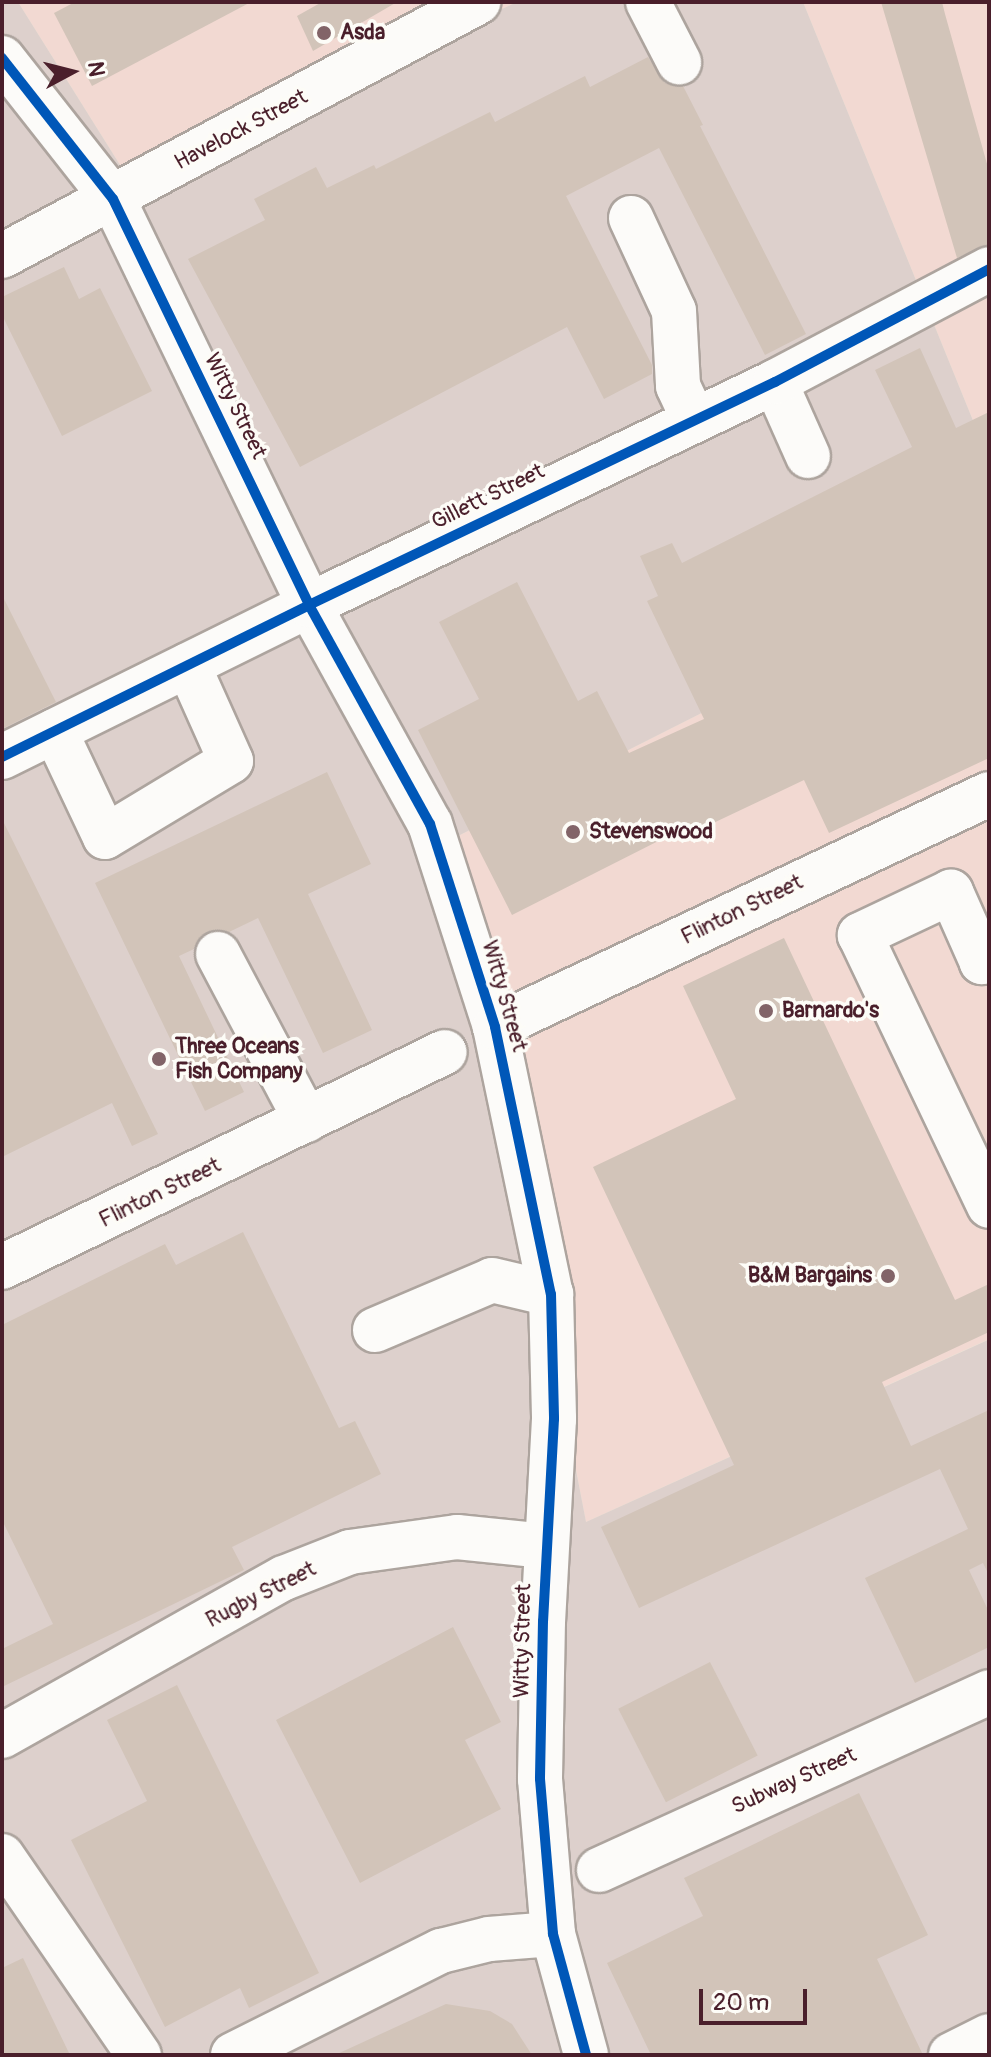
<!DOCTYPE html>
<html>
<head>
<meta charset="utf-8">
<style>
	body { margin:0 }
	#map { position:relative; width:991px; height:2057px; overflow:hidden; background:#ebe5d8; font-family:Pangolin,sans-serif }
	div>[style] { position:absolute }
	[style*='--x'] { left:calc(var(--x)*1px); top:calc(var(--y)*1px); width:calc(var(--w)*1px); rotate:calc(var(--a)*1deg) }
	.built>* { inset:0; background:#f2d9d2 }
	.industrial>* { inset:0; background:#ddd0cc }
	.building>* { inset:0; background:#d2c4b9; transform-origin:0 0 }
	.roads { filter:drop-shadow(2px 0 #ada49e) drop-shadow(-2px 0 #ada49e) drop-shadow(0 2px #ada49e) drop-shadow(0 -2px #ada49e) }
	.minor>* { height:44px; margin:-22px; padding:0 22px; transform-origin:22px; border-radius:22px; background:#fcfbf9 }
	.cycleway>* { height:10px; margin:-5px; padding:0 5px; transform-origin:5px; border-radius:5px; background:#0057b8 }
	.dots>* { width:22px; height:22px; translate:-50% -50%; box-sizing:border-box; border:4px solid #fdfcf7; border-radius:50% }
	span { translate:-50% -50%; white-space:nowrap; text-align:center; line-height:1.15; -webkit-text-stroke:7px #fdfcf7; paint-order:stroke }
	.poi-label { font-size:22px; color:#4a1f2b; font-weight:700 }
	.left { translate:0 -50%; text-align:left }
	.right { translate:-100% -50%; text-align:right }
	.street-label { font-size:22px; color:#4a1f2b }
	.frame { position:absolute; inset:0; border:4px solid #4a1f2b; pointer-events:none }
	.north { position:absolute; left:32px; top:32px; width:80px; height:80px; -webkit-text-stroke:6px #fdfcf7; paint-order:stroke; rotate:83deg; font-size:22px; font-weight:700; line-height:32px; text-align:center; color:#4a1f2b }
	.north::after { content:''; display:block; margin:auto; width:28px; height:36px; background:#4a1f2b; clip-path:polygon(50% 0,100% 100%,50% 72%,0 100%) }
	.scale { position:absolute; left:699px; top:1989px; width:108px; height:36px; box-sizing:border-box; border:4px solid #4a1f2b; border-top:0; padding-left:10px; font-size:24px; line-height:28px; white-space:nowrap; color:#4a1f2b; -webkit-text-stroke:6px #fdfcf7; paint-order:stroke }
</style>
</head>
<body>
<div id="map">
	<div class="built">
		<div style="clip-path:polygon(18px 2px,517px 2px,434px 42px,125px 173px)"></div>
		<div style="clip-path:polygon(803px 2px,989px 2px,989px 460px)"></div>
		<div style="clip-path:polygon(989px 568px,989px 1343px,987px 1340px,586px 1522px,456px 837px)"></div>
	</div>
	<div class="industrial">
		<div style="clip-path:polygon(2px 2px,18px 2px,125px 173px,435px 41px,517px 2px,803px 2px,989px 460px,989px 568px,456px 837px,570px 1289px,576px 1470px,586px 1522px,988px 1340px,989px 1343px,989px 2055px,2px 2055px)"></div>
	</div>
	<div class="building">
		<div style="clip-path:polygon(75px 2px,251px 2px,92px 86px,54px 13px)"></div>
		<div style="clip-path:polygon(322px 2px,397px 2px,313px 51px,297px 16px)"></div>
		<div style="clip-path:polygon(881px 2px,942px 2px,945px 14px,989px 171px,989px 244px,957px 258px)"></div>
		<div style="clip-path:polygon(648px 57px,665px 83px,683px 86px,703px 125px,700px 126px,806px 334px,765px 355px,659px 148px,566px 196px,652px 365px,652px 374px,604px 399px,567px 327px,300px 467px,188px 259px,265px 220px,254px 199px,316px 167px,327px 188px,374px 165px,376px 169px,490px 112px,495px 122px,585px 76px,590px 87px)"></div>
		<div style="clip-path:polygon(64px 267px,79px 299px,100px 288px,152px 391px,62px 436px,2px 315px,2px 297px)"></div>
		<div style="clip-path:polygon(920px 348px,956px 428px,989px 412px,989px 758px,829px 833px,804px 780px,688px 835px,684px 828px,512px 915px,418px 730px,479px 699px,439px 622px,517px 582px,578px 701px,597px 691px,629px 753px,704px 719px,647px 601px,658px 596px,640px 556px,672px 543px,682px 563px,912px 447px,875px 370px)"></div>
		<div style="clip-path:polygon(2px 595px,56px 702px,2px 729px)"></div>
		<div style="clip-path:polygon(327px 772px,371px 864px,308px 894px,372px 1030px,323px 1053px,258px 918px,229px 932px,207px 932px,194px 949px,179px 956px,244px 1092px,205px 1111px,95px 883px)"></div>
		<div style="clip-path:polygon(2px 819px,158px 1134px,132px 1146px,112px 1103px,2px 1157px)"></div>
		<div style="clip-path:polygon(784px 938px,955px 1300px,989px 1284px,989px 1332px,882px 1382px,911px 1446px,989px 1410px,989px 1575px,983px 1563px,969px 1570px,989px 1612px,989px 1647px,915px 1683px,865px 1578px,968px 1529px,940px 1469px,639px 1608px,601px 1527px,734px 1465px,593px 1167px,736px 1099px,683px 986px)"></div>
		<div style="clip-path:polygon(243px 1232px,339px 1428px,355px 1421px,381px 1474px,232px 1547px,244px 1570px,2px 1687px,2px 1649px,53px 1624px,2px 1520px,2px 1325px,165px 1244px,176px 1265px)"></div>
		<div style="clip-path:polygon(453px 1627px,501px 1722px,465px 1740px,501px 1809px,360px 1883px,276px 1720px)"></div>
		<div style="left:710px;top:1662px;width:105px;height:103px;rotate:63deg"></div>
		<div style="clip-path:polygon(177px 1685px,319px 1973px,249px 2008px,240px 1988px,165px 2027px,71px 1840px,147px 1801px,107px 1720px)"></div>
		<div style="clip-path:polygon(859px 1793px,928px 1935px,877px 1959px,923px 2055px,651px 2055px,607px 1963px,703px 1916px,684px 1878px)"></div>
		<div style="clip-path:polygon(23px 1958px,70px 2055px,2px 2055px,2px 1968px)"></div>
		<div style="clip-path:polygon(446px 2004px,490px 2011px,512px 2024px,532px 2055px,335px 2055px)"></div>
	</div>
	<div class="roads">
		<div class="minor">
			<div style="--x:648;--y:2;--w:68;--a:62.7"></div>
			<div style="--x:2;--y:58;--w:179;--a:51.8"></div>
			<div style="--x:113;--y:199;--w:451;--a:64.2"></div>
			<div style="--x:309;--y:605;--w:250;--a:61.1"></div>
			<div style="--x:430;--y:824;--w:213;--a:72.2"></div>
			<div style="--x:495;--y:1027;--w:273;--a:78.2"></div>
			<div style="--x:551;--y:1294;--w:125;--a:88.6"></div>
			<div style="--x:554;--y:1419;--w:202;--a:93.1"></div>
			<div style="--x:543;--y:1621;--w:158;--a:91.1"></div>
			<div style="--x:540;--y:1779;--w:156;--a:85.2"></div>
			<div style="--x:553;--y:1934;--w:125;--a:74.7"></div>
			<div style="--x:631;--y:218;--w:102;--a:65.2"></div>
			<div style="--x:674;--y:311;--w:75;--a:86.9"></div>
			<div style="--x:678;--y:386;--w:38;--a:65"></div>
			<div style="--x:2;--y:256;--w:540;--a:-28.08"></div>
			<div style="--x:775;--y:382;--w:81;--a:66"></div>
			<div style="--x:55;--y:731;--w:117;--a:64.7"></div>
			<div style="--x:105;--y:837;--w:147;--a:-31.1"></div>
			<div style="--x:231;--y:761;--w:105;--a:-114.1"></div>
			<div style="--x:2;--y:757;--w:343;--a:-26.3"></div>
			<div style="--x:309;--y:605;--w:517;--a:-25.57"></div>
			<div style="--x:775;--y:382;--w:242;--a:-27.8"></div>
			<div style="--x:218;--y:954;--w:188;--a:62.1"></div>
			<div style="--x:989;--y:959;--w:8;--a:157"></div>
			<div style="--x:982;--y:962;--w:77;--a:-113.9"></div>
			<div style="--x:951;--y:892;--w:101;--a:154.7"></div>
			<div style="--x:860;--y:935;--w:300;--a:64.5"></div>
			<div style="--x:495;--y:1027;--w:546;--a:-25.25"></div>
			<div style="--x:2;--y:1267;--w:492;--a:-25.9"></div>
			<div style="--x:375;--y:1330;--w:127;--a:-23.1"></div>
			<div style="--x:492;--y:1280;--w:61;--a:13.3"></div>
			<div style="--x:2;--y:1736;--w:323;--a:-29.3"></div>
			<div style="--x:284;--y:1578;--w:71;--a:-21.5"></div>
			<div style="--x:350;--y:1552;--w:108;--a:-8"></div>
			<div style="--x:457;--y:1537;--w:89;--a:5.8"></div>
			<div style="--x:2;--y:1856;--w:242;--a:55.5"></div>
			<div style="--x:599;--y:1870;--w:429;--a:-24.5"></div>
			<div style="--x:233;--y:2055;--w:233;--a:-26.6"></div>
			<div style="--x:441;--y:1951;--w:49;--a:-14"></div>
			<div style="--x:489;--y:1939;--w:64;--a:-4.5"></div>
			<div style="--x:951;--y:2055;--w:42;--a:-26.6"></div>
		</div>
	</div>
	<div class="cycleway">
		<div style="--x:2;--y:58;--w:179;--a:51.8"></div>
		<div style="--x:113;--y:199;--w:451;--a:64.2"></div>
		<div style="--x:309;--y:605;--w:250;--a:61.1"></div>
		<div style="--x:430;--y:824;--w:213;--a:72.2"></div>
		<div style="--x:495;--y:1027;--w:273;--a:78.2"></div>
		<div style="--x:551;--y:1294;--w:125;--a:88.6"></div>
		<div style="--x:554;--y:1419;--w:202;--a:93.1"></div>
		<div style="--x:543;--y:1621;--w:158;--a:91.1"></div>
		<div style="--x:540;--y:1779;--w:156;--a:85.2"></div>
		<div style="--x:553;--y:1934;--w:125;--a:74.7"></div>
		<div style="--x:2;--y:757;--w:343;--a:-26.3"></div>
		<div style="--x:309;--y:605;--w:517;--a:-25.57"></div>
		<div style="--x:775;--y:382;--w:242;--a:-27.8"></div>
	</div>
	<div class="dots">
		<div style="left:324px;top:33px;background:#826468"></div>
		<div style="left:573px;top:832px;background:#826468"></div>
		<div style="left:766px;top:1011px;background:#826468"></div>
		<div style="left:159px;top:1059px;background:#826468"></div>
		<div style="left:888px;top:1276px;background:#826468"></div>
	</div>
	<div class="poi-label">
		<span class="left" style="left:340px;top:33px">Asda</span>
		<span class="left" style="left:589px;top:832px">Stevenswood</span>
		<span class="left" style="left:782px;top:1011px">Barnardo's</span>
		<span class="left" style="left:175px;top:1059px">Three Oceans<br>Fish Company</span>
		<span class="right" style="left:872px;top:1276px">B&amp;M Bargains</span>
	</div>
	<div class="street-label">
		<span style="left:241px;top:130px;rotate:-28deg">Havelock Street</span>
		<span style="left:235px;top:406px;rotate:64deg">Witty Street</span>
		<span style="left:488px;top:497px;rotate:-26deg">Gillett Street</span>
		<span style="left:742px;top:910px;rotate:-26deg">Flinton Street</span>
		<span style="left:504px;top:996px;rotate:74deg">Witty Street</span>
		<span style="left:160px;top:1193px;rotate:-26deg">Flinton Street</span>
		<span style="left:261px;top:1595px;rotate:-27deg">Rugby Street</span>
		<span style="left:523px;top:1641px;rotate:-89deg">Witty Street</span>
		<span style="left:794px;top:1781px;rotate:-24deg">Subway Street</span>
	</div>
	<div class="frame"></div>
	<div class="north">N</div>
	<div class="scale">20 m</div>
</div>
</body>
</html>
